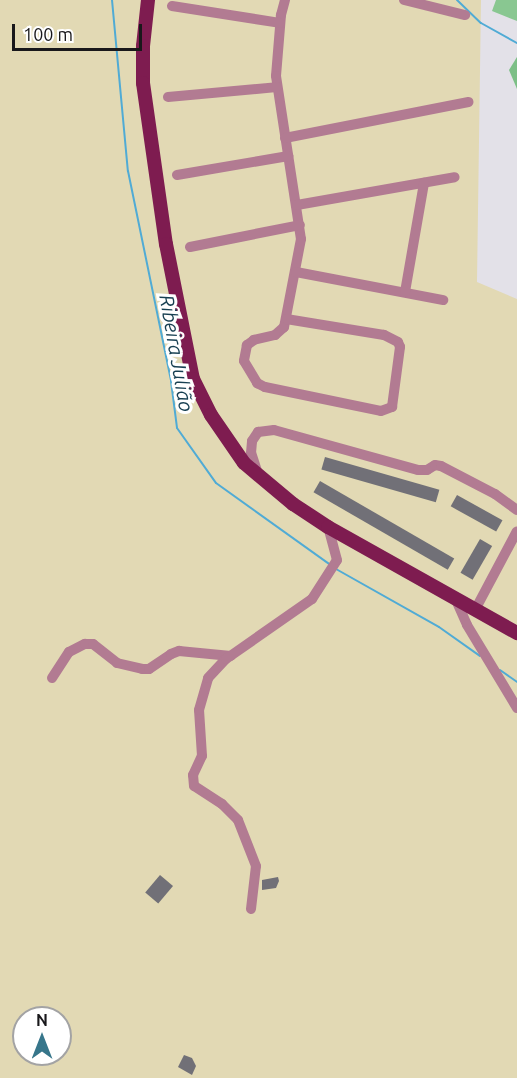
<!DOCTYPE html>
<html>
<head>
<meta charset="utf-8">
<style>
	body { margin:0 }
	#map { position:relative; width:517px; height:1078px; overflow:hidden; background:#e3e1e8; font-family:Ubuntu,sans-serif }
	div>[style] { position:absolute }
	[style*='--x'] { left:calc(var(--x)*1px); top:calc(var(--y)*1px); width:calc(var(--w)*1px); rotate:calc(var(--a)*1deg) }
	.green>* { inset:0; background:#89c791 }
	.forest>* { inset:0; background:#7cbf86 }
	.sand>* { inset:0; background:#e2d9b4 }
	.stream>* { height:2px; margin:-1px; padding:0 1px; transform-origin:1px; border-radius:1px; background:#50abd5 }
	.building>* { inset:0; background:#717077; transform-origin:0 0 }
	.minor>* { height:10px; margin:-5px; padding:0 5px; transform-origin:5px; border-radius:5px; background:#b27b92 }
	.major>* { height:14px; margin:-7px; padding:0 7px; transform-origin:7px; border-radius:7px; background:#7e1c50 }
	span { translate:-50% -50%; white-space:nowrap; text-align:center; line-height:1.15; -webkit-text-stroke:6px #fff; paint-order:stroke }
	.water-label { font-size:20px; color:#173f51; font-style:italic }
	.north { position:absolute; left:12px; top:1006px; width:60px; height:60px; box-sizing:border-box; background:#fff; border:2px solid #a3a3a4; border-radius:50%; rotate:0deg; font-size:16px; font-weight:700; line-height:24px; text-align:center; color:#19181b }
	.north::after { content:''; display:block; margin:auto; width:21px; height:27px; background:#37768b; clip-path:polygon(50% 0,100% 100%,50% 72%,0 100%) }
	.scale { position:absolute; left:12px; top:24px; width:130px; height:27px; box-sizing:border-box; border:3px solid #19181b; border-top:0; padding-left:8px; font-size:18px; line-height:21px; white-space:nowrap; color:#19181b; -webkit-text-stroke:4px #fff; paint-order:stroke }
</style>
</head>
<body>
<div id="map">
	<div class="green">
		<div style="clip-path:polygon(496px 0,517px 0,517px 21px,492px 11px)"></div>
	</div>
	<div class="forest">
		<div style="clip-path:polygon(517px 57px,517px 89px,509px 70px)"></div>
	</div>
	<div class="sand">
		<div style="clip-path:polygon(evenodd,0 0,481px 0,477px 282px,517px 299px,517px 1078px,0 1078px,0 0,24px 1018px,60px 1018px,60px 1054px,24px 1054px,24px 1018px)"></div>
	</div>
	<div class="stream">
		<div style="--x:112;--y:0;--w:172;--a:84.7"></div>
		<div style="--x:128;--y:171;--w:214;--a:78.4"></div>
		<div style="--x:171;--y:381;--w:47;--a:82.7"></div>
		<div style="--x:177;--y:428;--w:67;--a:54.7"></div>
		<div style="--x:216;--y:483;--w:139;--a:35.6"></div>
		<div style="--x:457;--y:0;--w:33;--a:44"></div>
		<div style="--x:481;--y:23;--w:41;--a:29.1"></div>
		<div style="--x:336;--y:569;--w:118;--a:29.4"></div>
		<div style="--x:439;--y:627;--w:50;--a:35.3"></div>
		<div style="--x:500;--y:670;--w:21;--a:35"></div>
	</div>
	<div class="building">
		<div style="left:325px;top:457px;width:119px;height:13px;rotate:16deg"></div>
		<div style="left:320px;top:481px;width:155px;height:13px;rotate:30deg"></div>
		<div style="left:457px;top:495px;width:52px;height:13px;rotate:29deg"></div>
		<div style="left:480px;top:539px;width:14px;height:39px;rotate:30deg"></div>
		<div style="left:160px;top:875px;width:17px;height:23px;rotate:40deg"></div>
		<div style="clip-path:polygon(278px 877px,279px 881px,276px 888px,262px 890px,262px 880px)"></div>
		<div style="clip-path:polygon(184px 1055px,192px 1058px,196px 1066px,192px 1075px,178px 1067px)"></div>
	</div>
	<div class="minor">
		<div style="--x:285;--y:0;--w:16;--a:105"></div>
		<div style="--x:281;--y:15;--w:61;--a:94.7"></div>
		<div style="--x:276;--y:76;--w:165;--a:81.3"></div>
		<div style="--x:301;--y:239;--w:90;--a:100.9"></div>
		<div style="--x:284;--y:327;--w:12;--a:138"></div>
		<div style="--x:275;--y:335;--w:22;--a:167"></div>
		<div style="--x:254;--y:340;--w:9;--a:144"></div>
		<div style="--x:247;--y:345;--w:16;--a:101"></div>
		<div style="--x:244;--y:361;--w:26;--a:59"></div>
		<div style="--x:257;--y:383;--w:9;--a:27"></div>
		<div style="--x:265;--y:387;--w:118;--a:11.7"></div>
		<div style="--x:381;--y:411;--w:12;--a:-20"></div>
		<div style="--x:392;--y:407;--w:61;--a:-82.4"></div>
		<div style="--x:400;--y:347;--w:5;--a:-112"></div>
		<div style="--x:398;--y:342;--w:16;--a:-153"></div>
		<div style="--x:384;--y:335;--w:99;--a:-170.7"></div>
		<div style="--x:404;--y:0;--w:63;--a:13.8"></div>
		<div style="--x:172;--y:6;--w:109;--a:8.9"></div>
		<div style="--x:168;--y:97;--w:109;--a:-5.2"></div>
		<div style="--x:285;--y:138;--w:187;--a:-11.1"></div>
		<div style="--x:177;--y:175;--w:113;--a:-9.7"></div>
		<div style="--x:297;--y:205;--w:160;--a:-10"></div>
		<div style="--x:190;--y:247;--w:112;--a:-11.3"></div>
		<div style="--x:296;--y:272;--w:150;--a:10.8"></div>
		<div style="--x:405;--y:292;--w:111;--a:-80.1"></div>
		<div style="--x:258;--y:474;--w:22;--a:-108"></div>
		<div style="--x:251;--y:453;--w:12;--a:-85"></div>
		<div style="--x:252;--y:441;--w:11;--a:-56"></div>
		<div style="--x:258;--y:432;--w:16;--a:-7"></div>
		<div style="--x:274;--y:430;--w:149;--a:15.5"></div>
		<div style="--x:418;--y:470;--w:9;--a:0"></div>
		<div style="--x:427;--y:470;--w:9;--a:-32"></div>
		<div style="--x:435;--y:465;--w:6;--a:9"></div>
		<div style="--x:441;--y:466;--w:61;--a:27.4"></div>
		<div style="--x:495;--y:494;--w:27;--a:36"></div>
		<div style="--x:456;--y:600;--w:27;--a:66"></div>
		<div style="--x:467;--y:625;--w:97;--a:58.9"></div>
		<div style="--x:475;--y:610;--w:89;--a:-62"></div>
		<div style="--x:52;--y:678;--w:31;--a:-57"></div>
		<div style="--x:69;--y:652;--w:18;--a:-27"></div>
		<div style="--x:85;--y:644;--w:8;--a:0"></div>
		<div style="--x:93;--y:644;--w:31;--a:38"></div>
		<div style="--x:117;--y:663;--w:26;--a:13"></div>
		<div style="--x:142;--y:669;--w:7;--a:0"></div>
		<div style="--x:149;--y:669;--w:27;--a:-34"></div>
		<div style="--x:171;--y:654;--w:9;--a:-21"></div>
		<div style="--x:179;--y:651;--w:52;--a:5.5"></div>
		<div style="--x:251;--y:909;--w:43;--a:-83.4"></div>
		<div style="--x:256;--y:866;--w:49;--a:-111.4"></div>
		<div style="--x:238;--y:820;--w:23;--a:-135"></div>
		<div style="--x:222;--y:804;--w:33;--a:-147"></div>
		<div style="--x:194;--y:786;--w:11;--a:-95"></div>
		<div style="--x:193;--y:775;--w:21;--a:-65"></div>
		<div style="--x:202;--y:756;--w:46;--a:-93.7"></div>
		<div style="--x:199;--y:710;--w:33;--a:-74"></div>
		<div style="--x:208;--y:678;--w:26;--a:-47"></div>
		<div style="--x:226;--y:659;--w:105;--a:-34.9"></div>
		<div style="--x:312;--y:599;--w:46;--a:-57.3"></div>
		<div style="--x:337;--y:560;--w:34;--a:-105"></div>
	</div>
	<div class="major">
		<div style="--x:148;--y:0;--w:46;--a:96.2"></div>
		<div style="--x:143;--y:46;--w:37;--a:90"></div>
		<div style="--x:143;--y:83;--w:163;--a:81.9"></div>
		<div style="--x:166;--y:244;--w:138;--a:78.7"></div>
		<div style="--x:193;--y:379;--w:40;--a:63.4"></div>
		<div style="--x:211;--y:415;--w:58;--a:55.5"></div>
		<div style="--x:244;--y:463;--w:64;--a:39.9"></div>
		<div style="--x:293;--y:504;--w:42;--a:33.3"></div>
		<div style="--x:328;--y:527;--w:217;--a:29.3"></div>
	</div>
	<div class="water-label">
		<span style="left:177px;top:353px;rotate:80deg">Ribeira Julião</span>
	</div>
	<div class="north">N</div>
	<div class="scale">100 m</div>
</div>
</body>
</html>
